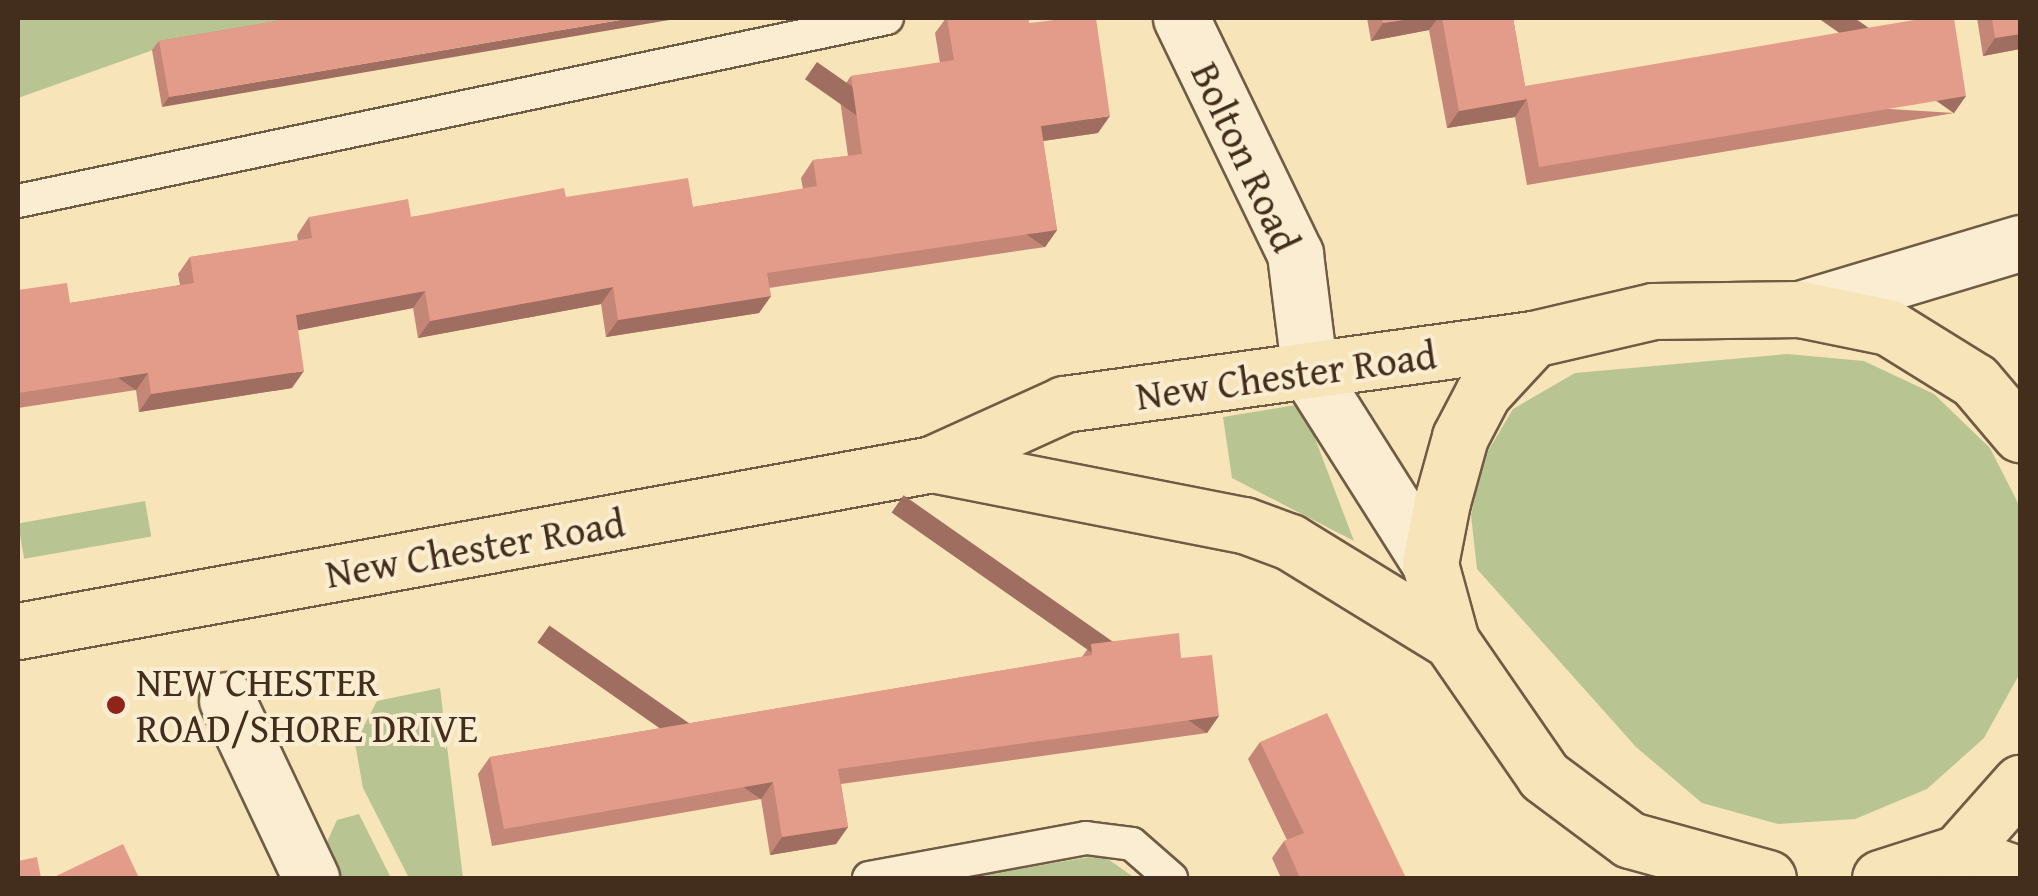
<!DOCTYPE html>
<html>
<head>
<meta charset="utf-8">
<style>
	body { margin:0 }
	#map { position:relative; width:2038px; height:896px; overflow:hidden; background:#f7e4b8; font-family:"Gentium Book Plus",serif }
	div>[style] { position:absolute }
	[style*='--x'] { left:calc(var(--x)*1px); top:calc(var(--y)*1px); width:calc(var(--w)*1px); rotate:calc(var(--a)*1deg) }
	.green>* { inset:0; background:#b8c592; transform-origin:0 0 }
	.roads { filter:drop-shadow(2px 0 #705b44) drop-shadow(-2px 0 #705b44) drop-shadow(0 2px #705b44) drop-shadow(0 -2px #705b44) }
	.lane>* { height:32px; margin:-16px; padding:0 16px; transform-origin:16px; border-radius:16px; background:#faedd1 }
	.street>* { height:55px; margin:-27.5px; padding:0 27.5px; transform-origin:27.5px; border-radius:27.5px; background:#faedd1 }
	.secondary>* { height:55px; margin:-27.5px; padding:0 27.5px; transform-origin:27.5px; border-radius:27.5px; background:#faedd1 }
	.highway>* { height:55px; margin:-27.5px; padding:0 27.5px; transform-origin:27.5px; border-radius:27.5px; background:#f7e4b8 }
	.wall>* { inset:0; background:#c48677 }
	.shaded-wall>* { inset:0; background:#a06d61; transform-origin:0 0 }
	.building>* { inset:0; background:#e49c8a }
	.dots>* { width:28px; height:28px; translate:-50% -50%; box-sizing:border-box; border:5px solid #faedd1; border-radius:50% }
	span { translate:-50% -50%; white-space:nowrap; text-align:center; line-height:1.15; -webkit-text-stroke:8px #faedd1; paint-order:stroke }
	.street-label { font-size:40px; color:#432d1d }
	.poi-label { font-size:40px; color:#432d1d }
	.left { translate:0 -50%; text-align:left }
	.frame { position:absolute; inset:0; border:20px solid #432d1d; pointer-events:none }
</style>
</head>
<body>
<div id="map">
	<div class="green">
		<div style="clip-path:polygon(27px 18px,344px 18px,153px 50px,18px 98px,18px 21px)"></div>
		<div style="clip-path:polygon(1787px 354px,1864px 361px,1934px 394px,1990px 448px,2020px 507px,2020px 673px,1984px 738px,1927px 789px,1855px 819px,1778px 824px,1702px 803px,1636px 747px,1477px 569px,1471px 515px,1482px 461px,1513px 409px,1575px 373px)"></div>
		<div style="clip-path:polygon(1302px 404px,1354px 541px,1232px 478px,1223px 417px)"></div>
		<div style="left:145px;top:501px;width:36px;height:129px;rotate:80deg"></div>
		<div style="clip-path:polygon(440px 688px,463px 878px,409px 878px,363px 788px,355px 743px,377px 701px)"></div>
		<div style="clip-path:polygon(359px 814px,391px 878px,330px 878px,320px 857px,337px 820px)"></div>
		<div style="clip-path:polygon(1102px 855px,1135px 878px,964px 878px)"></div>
	</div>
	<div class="roads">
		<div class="lane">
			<div style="--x:18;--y:201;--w:888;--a:-11.89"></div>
			<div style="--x:869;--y:878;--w:221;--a:-10.4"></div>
			<div style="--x:1086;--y:838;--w:46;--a:7.4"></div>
			<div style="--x:1132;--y:844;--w:52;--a:41.1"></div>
		</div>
		<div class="street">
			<div style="--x:1181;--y:18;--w:262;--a:64.2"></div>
			<div style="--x:1295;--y:254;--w:121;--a:82.9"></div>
			<div style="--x:1310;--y:374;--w:225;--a:57.7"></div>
			<div style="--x:227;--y:700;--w:197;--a:64.7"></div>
		</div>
		<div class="secondary">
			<div style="--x:1800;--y:309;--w:230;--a:-16.7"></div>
		</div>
		<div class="highway">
			<div style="--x:1533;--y:339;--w:74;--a:132.8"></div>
			<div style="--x:1483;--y:393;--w:50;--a:117.6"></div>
			<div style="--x:1460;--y:437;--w:67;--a:105.5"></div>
			<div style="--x:1442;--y:502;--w:63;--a:101"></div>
			<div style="--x:1430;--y:564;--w:80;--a:74.7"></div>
			<div style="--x:1451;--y:641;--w:164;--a:55.4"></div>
			<div style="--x:1544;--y:776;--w:107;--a:36.7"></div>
			<div style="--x:1630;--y:840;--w:143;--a:15.4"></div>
			<div style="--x:932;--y:464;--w:318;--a:11.1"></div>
			<div style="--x:1244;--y:525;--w:49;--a:20.3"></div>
			<div style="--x:1290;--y:542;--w:189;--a:31.6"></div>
			<div style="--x:18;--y:631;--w:929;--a:-10.35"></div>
			<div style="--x:932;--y:464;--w:145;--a:-24.4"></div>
			<div style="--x:1064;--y:404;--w:473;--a:-7.9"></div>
			<div style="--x:1533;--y:339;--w:123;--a:-13.1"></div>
			<div style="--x:1653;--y:311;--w:147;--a:-0.8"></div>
			<div style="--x:1800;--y:309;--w:90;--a:11.6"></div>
			<div style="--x:1888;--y:327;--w:102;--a:31.8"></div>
			<div style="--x:1975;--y:381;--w:70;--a:49.7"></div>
			<div style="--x:1958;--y:853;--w:66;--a:19.5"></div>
			<div style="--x:1880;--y:878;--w:82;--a:-17.8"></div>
			<div style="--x:1958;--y:853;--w:94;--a:-48.5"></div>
		</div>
	</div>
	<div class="wall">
		<div style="clip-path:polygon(294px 18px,162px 107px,152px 50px,159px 41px)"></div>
		<div style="clip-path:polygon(946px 18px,1028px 18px,1029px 23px,1098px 133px,1043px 141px,1057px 230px,1045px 247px,769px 288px,771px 296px,759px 313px,606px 337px,601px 304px,418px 338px,413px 308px,298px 330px,292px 388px,139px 412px,136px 390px,18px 408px,18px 290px,70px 303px,180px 285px,178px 274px,190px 257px,298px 241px,297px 235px,309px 217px,411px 217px,566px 197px,693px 207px,803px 189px,801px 178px,813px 160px,848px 156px,839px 93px,851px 76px,940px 63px,935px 33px)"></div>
		<div style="clip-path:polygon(1367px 18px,1513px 18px,1525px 86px,1954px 113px,1527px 185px,1515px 117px,1447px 128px,1429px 30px,1371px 41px)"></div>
		<div style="clip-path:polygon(1977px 18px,2020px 18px,2020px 49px,1983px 56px)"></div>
		<div style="clip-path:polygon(1091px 644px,1181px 658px,1207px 733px,841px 784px,848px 827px,836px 844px,770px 855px,761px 799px,492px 846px,478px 774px,490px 757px,1082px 657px)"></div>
		<div style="clip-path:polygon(1260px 742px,1406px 878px,1281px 878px,1272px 858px,1284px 841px,1287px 840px,1248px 759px)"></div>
	</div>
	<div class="shaded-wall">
		<div style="clip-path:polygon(632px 18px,681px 18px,162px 107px,169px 97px)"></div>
		<div style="clip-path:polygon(1416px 18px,1438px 18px,1429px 30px,1371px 41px,1383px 23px)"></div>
		<div style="clip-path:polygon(2020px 34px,2020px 49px,1983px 56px,1995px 38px)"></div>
		<div style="left:1966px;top:96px;width:21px;height:433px;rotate:125deg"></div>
		<div style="clip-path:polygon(1527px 99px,1515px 117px,1447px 128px,1459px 111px)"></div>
		<div style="clip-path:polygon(1110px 116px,1098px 133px,1029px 143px,1041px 126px)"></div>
		<div style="left:1057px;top:230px;width:21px;height:293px;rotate:125deg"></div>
		<div style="clip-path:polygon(613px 287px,601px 304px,418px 338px,430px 321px)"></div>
		<div style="clip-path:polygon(425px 291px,413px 308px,284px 333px,296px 315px)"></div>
		<div style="clip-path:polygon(771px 296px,759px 313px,606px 337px,618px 320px)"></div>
		<div style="clip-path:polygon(304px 371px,292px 388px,139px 412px,151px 394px)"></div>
		<div style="left:148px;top:373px;width:21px;height:132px;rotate:125deg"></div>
		<div style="left:1219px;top:716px;width:21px;height:385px;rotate:125deg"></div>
		<div style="left:773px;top:782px;width:21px;height:273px;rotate:125deg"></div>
		<div style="clip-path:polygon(848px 827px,836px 844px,770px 855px,782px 837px)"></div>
	</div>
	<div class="building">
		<div style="clip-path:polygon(294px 18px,632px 18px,169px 97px,159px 41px)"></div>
		<div style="clip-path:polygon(947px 18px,1028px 18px,1029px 23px,1070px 18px,1096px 18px,1110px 116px,1041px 126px,1057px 230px,767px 273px,771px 296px,618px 320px,613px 287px,430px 321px,425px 291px,296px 315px,304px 371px,151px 394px,148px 373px,18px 393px,18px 290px,67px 283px,70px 303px,194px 283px,190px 257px,312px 238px,309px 217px,408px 199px,411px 217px,564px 188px,566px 197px,688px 178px,693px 207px,817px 186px,813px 160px,862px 154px,851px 76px,954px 60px)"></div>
		<div style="clip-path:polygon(1382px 18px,1416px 18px,1383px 23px)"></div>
		<div style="clip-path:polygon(1442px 18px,1513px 18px,1525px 86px,1926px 18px,1954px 18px,1966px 96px,1539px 167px,1527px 99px,1459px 111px)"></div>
		<div style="clip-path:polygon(1992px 18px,2020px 18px,2020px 34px,1995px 38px)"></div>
		<div style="clip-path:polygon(1179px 633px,1181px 658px,1212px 655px,1219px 716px,838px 769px,848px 827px,782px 837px,773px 782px,504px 829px,490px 757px,1092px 655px,1091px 644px)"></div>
		<div style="clip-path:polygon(1327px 713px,1406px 878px,1300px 878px,1284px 841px,1304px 833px,1260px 742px)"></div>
		<div style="clip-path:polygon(123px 844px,139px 878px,52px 878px)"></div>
		<div style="clip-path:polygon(37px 857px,41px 878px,18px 878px,18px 861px)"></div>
	</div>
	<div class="dots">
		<div style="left:116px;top:705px;background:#8f2418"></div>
	</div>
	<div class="street-label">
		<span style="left:1246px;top:157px;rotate:65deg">Bolton Road</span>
		<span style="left:1286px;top:375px;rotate:-8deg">New Chester Road</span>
		<span style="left:475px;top:548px;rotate:-10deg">New Chester Road</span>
	</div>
	<div class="poi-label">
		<span class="left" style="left:136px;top:705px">NEW CHESTER<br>ROAD/SHORE DRIVE</span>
	</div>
	<div class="frame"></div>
</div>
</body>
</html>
